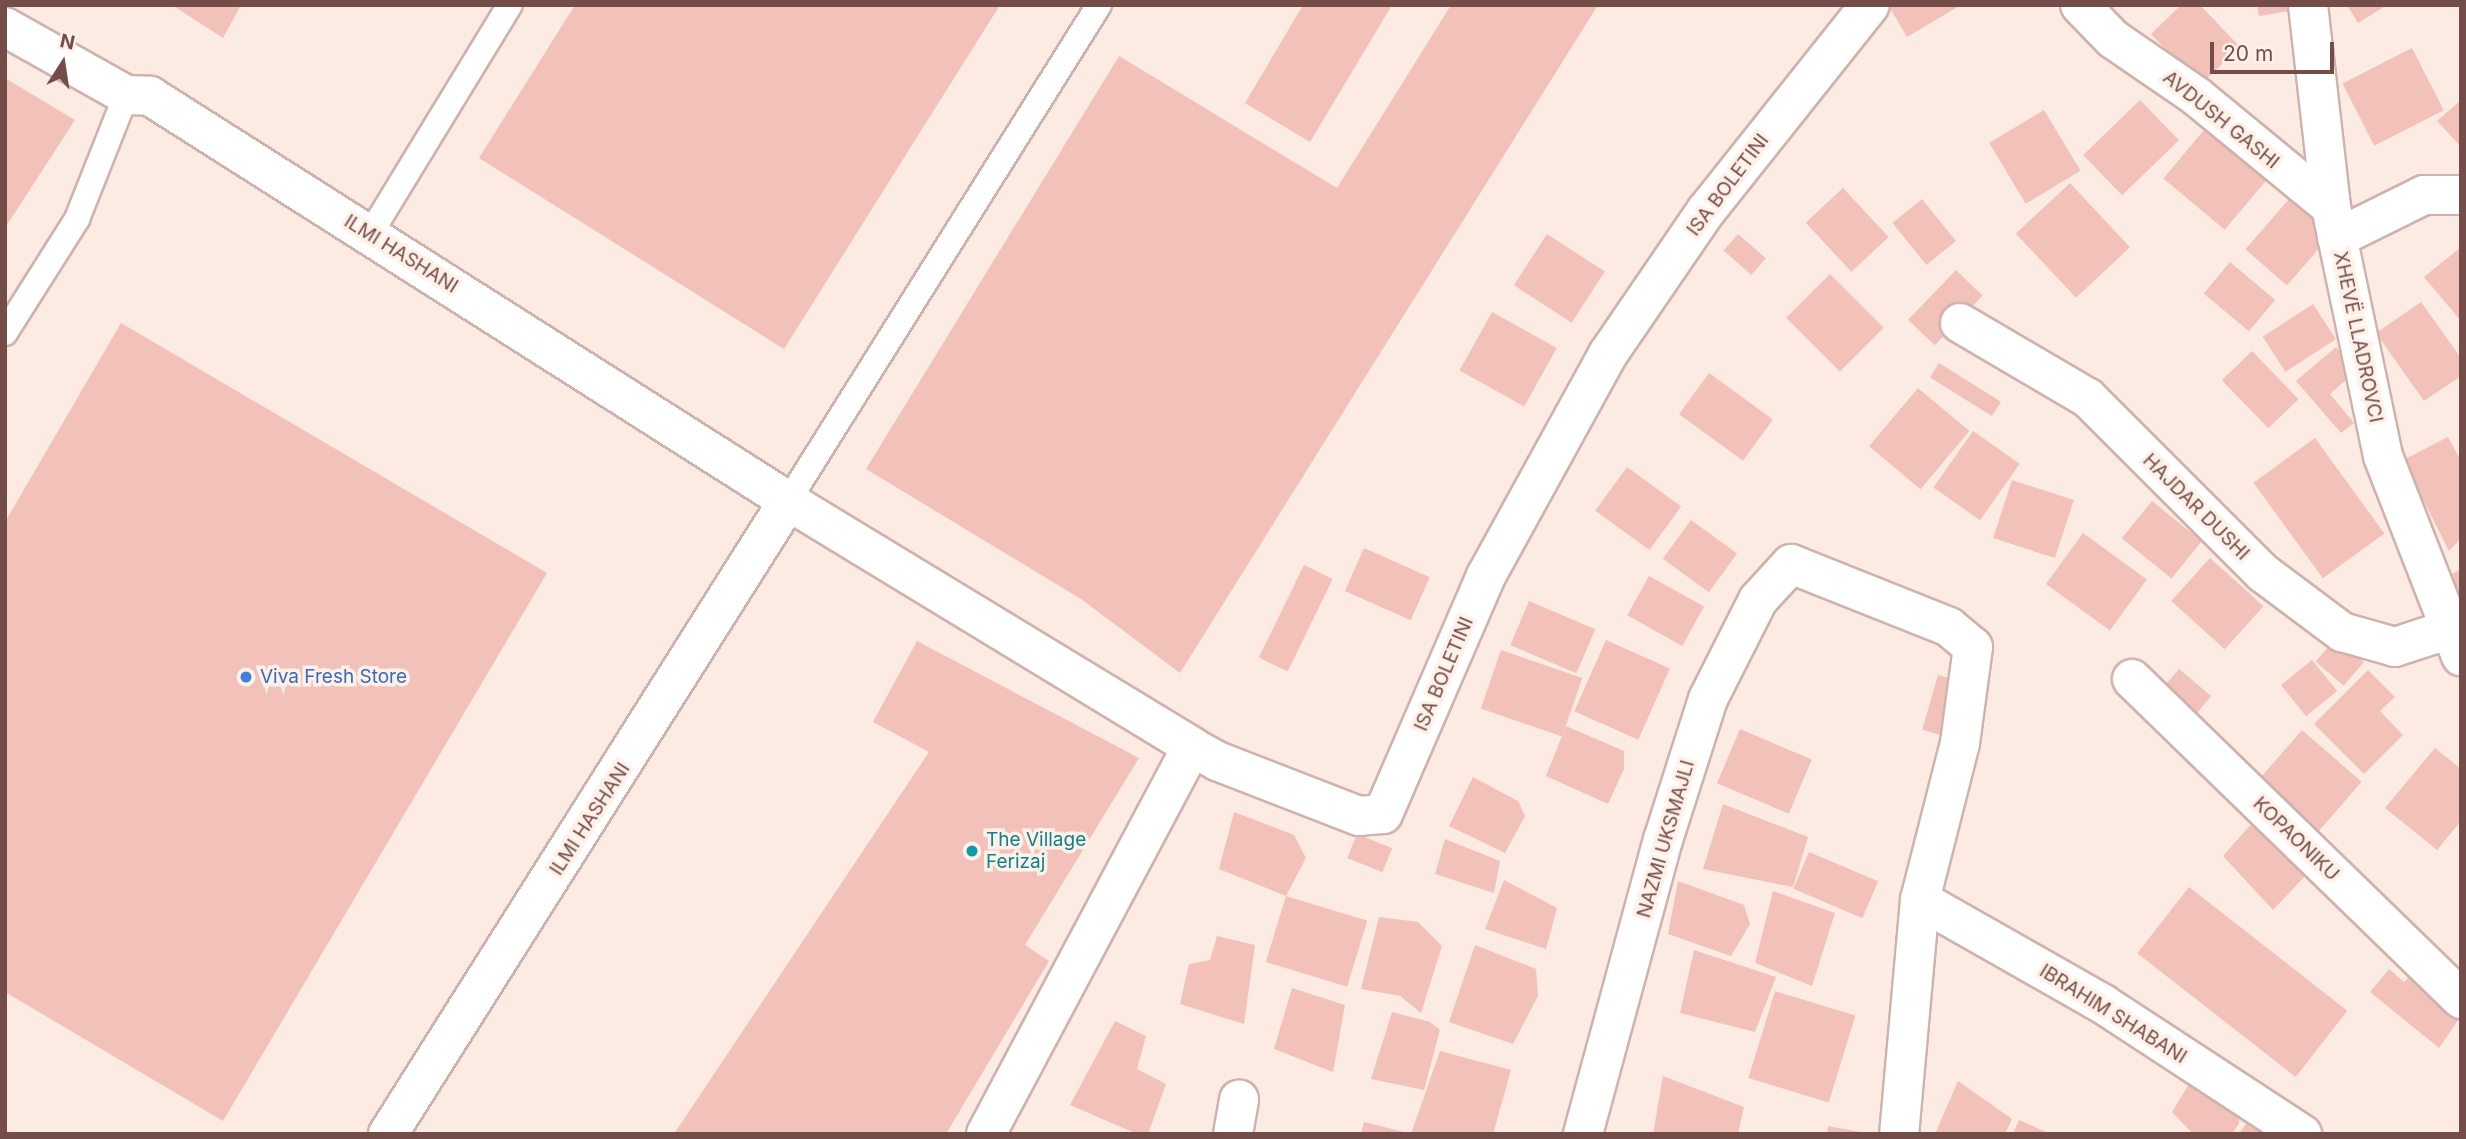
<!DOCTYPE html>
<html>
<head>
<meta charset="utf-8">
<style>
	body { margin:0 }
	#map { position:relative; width:2466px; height:1139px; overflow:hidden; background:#fcebe2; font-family:Inter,sans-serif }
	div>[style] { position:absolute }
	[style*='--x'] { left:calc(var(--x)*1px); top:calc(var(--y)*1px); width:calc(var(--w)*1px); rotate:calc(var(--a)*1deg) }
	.building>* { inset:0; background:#f2c1ba; transform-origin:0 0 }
	.roads { filter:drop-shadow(2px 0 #cfb2ac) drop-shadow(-2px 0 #cfb2ac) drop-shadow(0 2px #cfb2ac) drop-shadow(0 -2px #cfb2ac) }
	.lane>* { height:24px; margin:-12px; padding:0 12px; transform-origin:12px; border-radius:12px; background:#fff }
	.street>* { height:38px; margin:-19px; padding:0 19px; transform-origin:19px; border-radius:19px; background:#fff }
	.dots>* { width:19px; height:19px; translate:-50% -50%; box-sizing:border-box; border:4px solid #fff0e8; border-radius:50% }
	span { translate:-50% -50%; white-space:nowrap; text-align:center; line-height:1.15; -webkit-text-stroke:7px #fff0e8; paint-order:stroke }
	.street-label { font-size:19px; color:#744d49 }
	.shop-label { font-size:19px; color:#366cbe }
	.left { translate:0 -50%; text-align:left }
	.culture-label { font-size:19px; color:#0d838f }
	.frame { position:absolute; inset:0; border:7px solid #744d49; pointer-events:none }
	.north { position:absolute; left:28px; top:28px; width:70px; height:70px; -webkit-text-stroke:5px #fff0e8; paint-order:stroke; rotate:12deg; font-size:19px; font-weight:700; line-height:28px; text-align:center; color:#744d49 }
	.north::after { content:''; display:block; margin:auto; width:24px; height:32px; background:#744d49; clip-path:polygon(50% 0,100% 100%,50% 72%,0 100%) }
	.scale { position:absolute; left:2210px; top:42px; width:124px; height:32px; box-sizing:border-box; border:4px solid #744d49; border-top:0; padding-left:9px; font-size:21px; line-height:24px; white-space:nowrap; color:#744d49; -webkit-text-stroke:5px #fff0e8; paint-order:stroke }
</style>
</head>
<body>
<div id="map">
	<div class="building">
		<div style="clip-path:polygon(172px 5px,241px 5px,223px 38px)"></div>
		<div style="clip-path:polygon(575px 5px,1000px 5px,784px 349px,479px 158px)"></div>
		<div style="clip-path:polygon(1303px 5px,1392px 5px,1310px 142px,1245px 103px)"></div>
		<div style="clip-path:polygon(1451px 5px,1598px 5px,1180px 673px,1081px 599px,866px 469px,1119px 56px,1337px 188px)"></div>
		<div style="clip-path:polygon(1888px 5px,1961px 5px,1907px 37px)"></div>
		<div style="clip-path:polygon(2181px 5px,2200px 5px,2240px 47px,2200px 85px,2151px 34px)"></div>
		<div style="clip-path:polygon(2257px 5px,2294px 5px,2295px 10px,2259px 16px)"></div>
		<div style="clip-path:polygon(2347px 5px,2387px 5px,2358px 23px)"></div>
		<div style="left:2412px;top:48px;width:70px;height:78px;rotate:63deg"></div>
		<div style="clip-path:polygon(5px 78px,75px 120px,5px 228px)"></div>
		<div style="left:2140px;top:100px;width:56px;height:79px;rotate:46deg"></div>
		<div style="clip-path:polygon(2461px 100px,2461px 147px,2437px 121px)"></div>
		<div style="left:2044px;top:110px;width:71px;height:64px;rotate:59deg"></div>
		<div style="left:2209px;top:124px;width:80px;height:71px;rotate:40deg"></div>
		<div style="left:2070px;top:183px;width:88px;height:74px;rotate:47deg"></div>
		<div style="left:1843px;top:188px;width:67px;height:51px;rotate:47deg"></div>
		<div style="left:2290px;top:198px;width:55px;height:68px;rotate:41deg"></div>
		<div style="left:1922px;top:199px;width:54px;height:38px;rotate:51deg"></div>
		<div style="left:1547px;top:234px;width:69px;height:61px;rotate:33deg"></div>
		<div style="left:1738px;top:234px;width:37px;height:22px;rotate:41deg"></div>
		<div style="clip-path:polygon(2461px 247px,2461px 321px,2424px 277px)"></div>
		<div style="left:2230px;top:262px;width:59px;height:41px;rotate:40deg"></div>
		<div style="left:1956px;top:270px;width:37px;height:69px;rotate:44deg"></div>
		<div style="left:1830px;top:274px;width:76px;height:62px;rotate:45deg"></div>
		<div style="clip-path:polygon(2421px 302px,2461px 358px,2461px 376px,2424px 401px,2376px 333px)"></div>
		<div style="left:2313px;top:304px;width:42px;height:60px;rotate:57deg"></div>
		<div style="left:1492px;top:312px;width:74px;height:67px;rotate:29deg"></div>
		<div style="clip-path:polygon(121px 323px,547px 573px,223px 1121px,5px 992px,5px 522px)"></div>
		<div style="clip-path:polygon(2336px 347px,2356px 371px,2330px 394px,2354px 423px,2341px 433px,2296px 381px)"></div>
		<div style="left:2252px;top:351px;width:67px;height:42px;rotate:46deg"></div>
		<div style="left:1939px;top:363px;width:73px;height:17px;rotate:32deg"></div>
		<div style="left:1709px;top:373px;width:79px;height:51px;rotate:36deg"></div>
		<div style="left:1918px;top:388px;width:67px;height:76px;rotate:40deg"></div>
		<div style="left:1973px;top:431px;width:57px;height:69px;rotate:35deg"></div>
		<div style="clip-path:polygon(2448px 437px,2461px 461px,2461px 538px,2449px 551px,2403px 460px)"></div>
		<div style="left:2315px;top:438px;width:118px;height:76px;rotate:54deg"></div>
		<div style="left:1627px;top:467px;width:67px;height:54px;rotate:36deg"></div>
		<div style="left:2012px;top:480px;width:65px;height:61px;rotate:18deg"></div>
		<div style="left:2152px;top:501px;width:64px;height:48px;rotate:39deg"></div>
		<div style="left:1691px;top:520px;width:57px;height:48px;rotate:36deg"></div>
		<div style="left:2083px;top:533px;width:79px;height:63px;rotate:36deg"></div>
		<div style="left:1364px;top:548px;width:72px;height:47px;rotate:24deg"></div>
		<div style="left:2210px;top:558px;width:72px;height:58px;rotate:42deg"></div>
		<div style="left:1304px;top:565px;width:32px;height:103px;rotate:26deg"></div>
		<div style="clip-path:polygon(2461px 569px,2461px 600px,2447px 577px)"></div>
		<div style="left:1649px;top:576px;width:63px;height:45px;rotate:29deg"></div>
		<div style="left:1529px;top:601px;width:72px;height:48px;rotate:23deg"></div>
		<div style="left:2336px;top:638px;width:37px;height:31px;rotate:41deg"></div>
		<div style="left:1606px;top:640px;width:70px;height:78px;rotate:24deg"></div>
		<div style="clip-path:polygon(917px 641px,1139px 758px,1025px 945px,1049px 961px,946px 1134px,674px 1134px,929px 752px,873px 722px)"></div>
		<div style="left:1501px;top:650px;width:86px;height:62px;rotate:19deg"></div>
		<div style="left:2312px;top:660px;width:40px;height:40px;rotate:51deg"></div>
		<div style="left:2179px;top:669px;width:42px;height:25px;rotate:40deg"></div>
		<div style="clip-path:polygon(2368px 670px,2395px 697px,2380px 711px,2403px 735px,2364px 774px,2314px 724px)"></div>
		<div style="left:1938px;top:675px;width:19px;height:57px;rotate:16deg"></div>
		<div style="clip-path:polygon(1566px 726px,1624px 751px,1624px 769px,1608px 804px,1546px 776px)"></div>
		<div style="left:1740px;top:729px;width:78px;height:59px;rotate:23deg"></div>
		<div style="left:2302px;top:730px;width:79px;height:68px;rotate:41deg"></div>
		<div style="clip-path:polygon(2435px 748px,2461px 769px,2461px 821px,2437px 850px,2385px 808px)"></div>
		<div style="clip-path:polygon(1473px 777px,1518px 801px,1525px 816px,1505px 853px,1449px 826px)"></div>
		<div style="clip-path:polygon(1723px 804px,1808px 837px,1793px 887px,1703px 869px)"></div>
		<div style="clip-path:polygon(1234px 812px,1294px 835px,1306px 858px,1286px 896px,1219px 869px)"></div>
		<div style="clip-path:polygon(2253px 822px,2309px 872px,2273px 910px,2223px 856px)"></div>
		<div style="left:1357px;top:834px;width:38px;height:26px;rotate:22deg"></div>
		<div style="clip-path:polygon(1445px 839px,1500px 861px,1494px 893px,1435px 874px)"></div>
		<div style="left:1809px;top:852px;width:75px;height:40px;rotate:23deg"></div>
		<div style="clip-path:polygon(1504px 880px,1557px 908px,1546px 949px,1485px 929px)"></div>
		<div style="clip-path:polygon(1678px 881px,1744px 905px,1750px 924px,1731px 956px,1668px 934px)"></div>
		<div style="left:2189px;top:887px;width:201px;height:84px;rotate:38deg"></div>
		<div style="clip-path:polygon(1773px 891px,1835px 913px,1812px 986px,1755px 963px)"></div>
		<div style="left:1286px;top:896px;width:85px;height:69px;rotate:17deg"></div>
		<div style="clip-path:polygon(1379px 917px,1418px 922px,1442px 946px,1421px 1013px,1400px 996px,1361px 989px)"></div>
		<div style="clip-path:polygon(1217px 936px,1255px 945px,1244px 1024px,1180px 1004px,1189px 964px,1210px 960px)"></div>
		<div style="clip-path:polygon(1475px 945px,1536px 969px,1538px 996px,1513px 1044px,1449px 1022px)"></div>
		<div style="clip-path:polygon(1694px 950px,1776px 977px,1755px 1032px,1680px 1013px)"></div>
		<div style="clip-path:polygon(2389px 969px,2404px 982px,2411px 975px,2461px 1016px,2439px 1048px,2370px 992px)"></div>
		<div style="clip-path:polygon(1292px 988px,1345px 1005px,1333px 1072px,1274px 1049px)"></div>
		<div style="left:1775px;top:991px;width:84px;height:91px;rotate:17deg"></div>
		<div style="clip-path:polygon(1392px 1012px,1430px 1022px,1440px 1030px,1424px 1090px,1371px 1079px)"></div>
		<div style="clip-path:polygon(1115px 1021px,1146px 1036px,1137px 1069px,1166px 1084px,1148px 1134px,1137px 1134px,1070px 1105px)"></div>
		<div style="clip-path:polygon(1440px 1051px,1511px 1070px,1493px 1134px,1411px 1134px)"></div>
		<div style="clip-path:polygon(2195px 1074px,2240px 1106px,2239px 1124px,2231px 1134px,2193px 1134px,2172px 1112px)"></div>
		<div style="clip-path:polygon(1663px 1076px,1744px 1107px,1738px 1134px,1653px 1134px)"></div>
		<div style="clip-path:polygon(1958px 1081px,2012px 1119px,2005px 1134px,1935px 1134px)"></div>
		<div style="clip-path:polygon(2254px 1112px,2285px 1134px,2239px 1134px)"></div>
		<div style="clip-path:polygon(2019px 1120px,2051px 1134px,2013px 1134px)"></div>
		<div style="clip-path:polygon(1364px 1122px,1408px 1133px,1408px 1134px,1361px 1134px)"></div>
		<div style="clip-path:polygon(1828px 1126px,1860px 1132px,1860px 1134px,1827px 1134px)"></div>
	</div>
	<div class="roads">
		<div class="lane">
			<div style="--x:370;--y:234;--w:268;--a:-58.6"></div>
			<div style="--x:5;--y:333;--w:135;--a:-57.7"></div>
			<div style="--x:77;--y:219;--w:133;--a:-68.4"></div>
			<div style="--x:788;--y:501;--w:585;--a:-57.91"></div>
		</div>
		<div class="street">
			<div style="--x:2080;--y:5;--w:47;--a:45.9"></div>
			<div style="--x:2113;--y:39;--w:101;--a:34.5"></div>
			<div style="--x:2196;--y:96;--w:175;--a:39.4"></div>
			<div style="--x:2308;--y:5;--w:203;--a:83.5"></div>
			<div style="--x:2331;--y:207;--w:254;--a:78.2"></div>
			<div style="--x:2383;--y:456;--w:215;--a:68.7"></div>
			<div style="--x:5;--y:27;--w:139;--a:29.3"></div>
			<div style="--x:126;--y:95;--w:24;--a:2"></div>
			<div style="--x:150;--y:96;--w:756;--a:32.41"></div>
			<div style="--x:788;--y:501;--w:473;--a:31.3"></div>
			<div style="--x:2337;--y:238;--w:97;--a:-26.3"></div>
			<div style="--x:2424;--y:195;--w:37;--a:0"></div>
			<div style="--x:1960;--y:323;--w:148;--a:30.4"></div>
			<div style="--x:2088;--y:398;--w:247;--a:45"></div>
			<div style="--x:2263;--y:573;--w:99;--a:36.8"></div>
			<div style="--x:2342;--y:632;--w:55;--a:15.8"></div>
			<div style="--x:2395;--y:647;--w:55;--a:-18.1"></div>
			<div style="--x:2132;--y:679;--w:459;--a:44.2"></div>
			<div style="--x:1920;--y:900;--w:210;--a:29.6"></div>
			<div style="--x:2103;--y:1004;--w:238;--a:33.2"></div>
			<div style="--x:388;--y:1134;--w:749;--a:-57.71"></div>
			<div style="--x:986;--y:1134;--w:438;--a:-62"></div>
			<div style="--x:1192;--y:747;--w:29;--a:29"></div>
			<div style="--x:1217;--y:761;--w:152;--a:21.2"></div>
			<div style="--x:1359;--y:816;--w:24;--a:-5"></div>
			<div style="--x:1383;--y:814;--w:259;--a:-66.6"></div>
			<div style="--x:1486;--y:576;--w:253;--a:-61.2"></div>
			<div style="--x:1608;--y:354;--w:173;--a:-55.6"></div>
			<div style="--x:1706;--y:211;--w:263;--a:-51.5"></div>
			<div style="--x:1233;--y:1134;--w:35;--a:-80"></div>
			<div style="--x:1583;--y:1134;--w:305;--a:-74.8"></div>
			<div style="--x:1663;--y:840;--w:148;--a:-72.3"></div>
			<div style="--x:1708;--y:699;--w:111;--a:-63.2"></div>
			<div style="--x:1758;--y:600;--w:49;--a:-47.5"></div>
			<div style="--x:1791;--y:564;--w:170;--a:21.7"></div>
			<div style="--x:1949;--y:627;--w:31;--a:40"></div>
			<div style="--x:1973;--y:647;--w:97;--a:97.7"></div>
			<div style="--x:1960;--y:743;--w:162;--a:104.3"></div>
			<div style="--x:1920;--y:900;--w:235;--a:95.1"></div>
		</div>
	</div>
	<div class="dots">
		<div style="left:246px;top:677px;background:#3f7fe0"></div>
		<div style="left:972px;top:851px;background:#0f9aa8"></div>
	</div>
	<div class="street-label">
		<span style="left:2221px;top:120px;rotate:39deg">AVDUSH GASHI</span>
		<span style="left:1728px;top:185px;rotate:-53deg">ISA BOLETINI</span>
		<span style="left:401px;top:254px;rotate:32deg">ILMI HASHANI</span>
		<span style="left:2358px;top:337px;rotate:78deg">XHEVË LLADROVCI</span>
		<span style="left:2196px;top:507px;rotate:45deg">HAJDAR DUSHI</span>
		<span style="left:1444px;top:674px;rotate:-67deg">ISA BOLETINI</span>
		<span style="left:590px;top:819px;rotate:-57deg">ILMI HASHANI</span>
		<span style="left:1666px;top:839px;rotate:-74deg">NAZMI UKSMAJLI</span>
		<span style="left:2296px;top:839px;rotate:44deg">KOPAONIKU</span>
		<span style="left:2113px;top:1014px;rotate:32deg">IBRAHIM SHABANI</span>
	</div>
	<div class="shop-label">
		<span class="left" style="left:260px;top:677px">Viva Fresh Store</span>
	</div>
	<div class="culture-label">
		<span class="left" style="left:986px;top:851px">The Village<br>Ferizaj</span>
	</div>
	<div class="frame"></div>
	<div class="north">N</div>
	<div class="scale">20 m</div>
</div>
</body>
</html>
